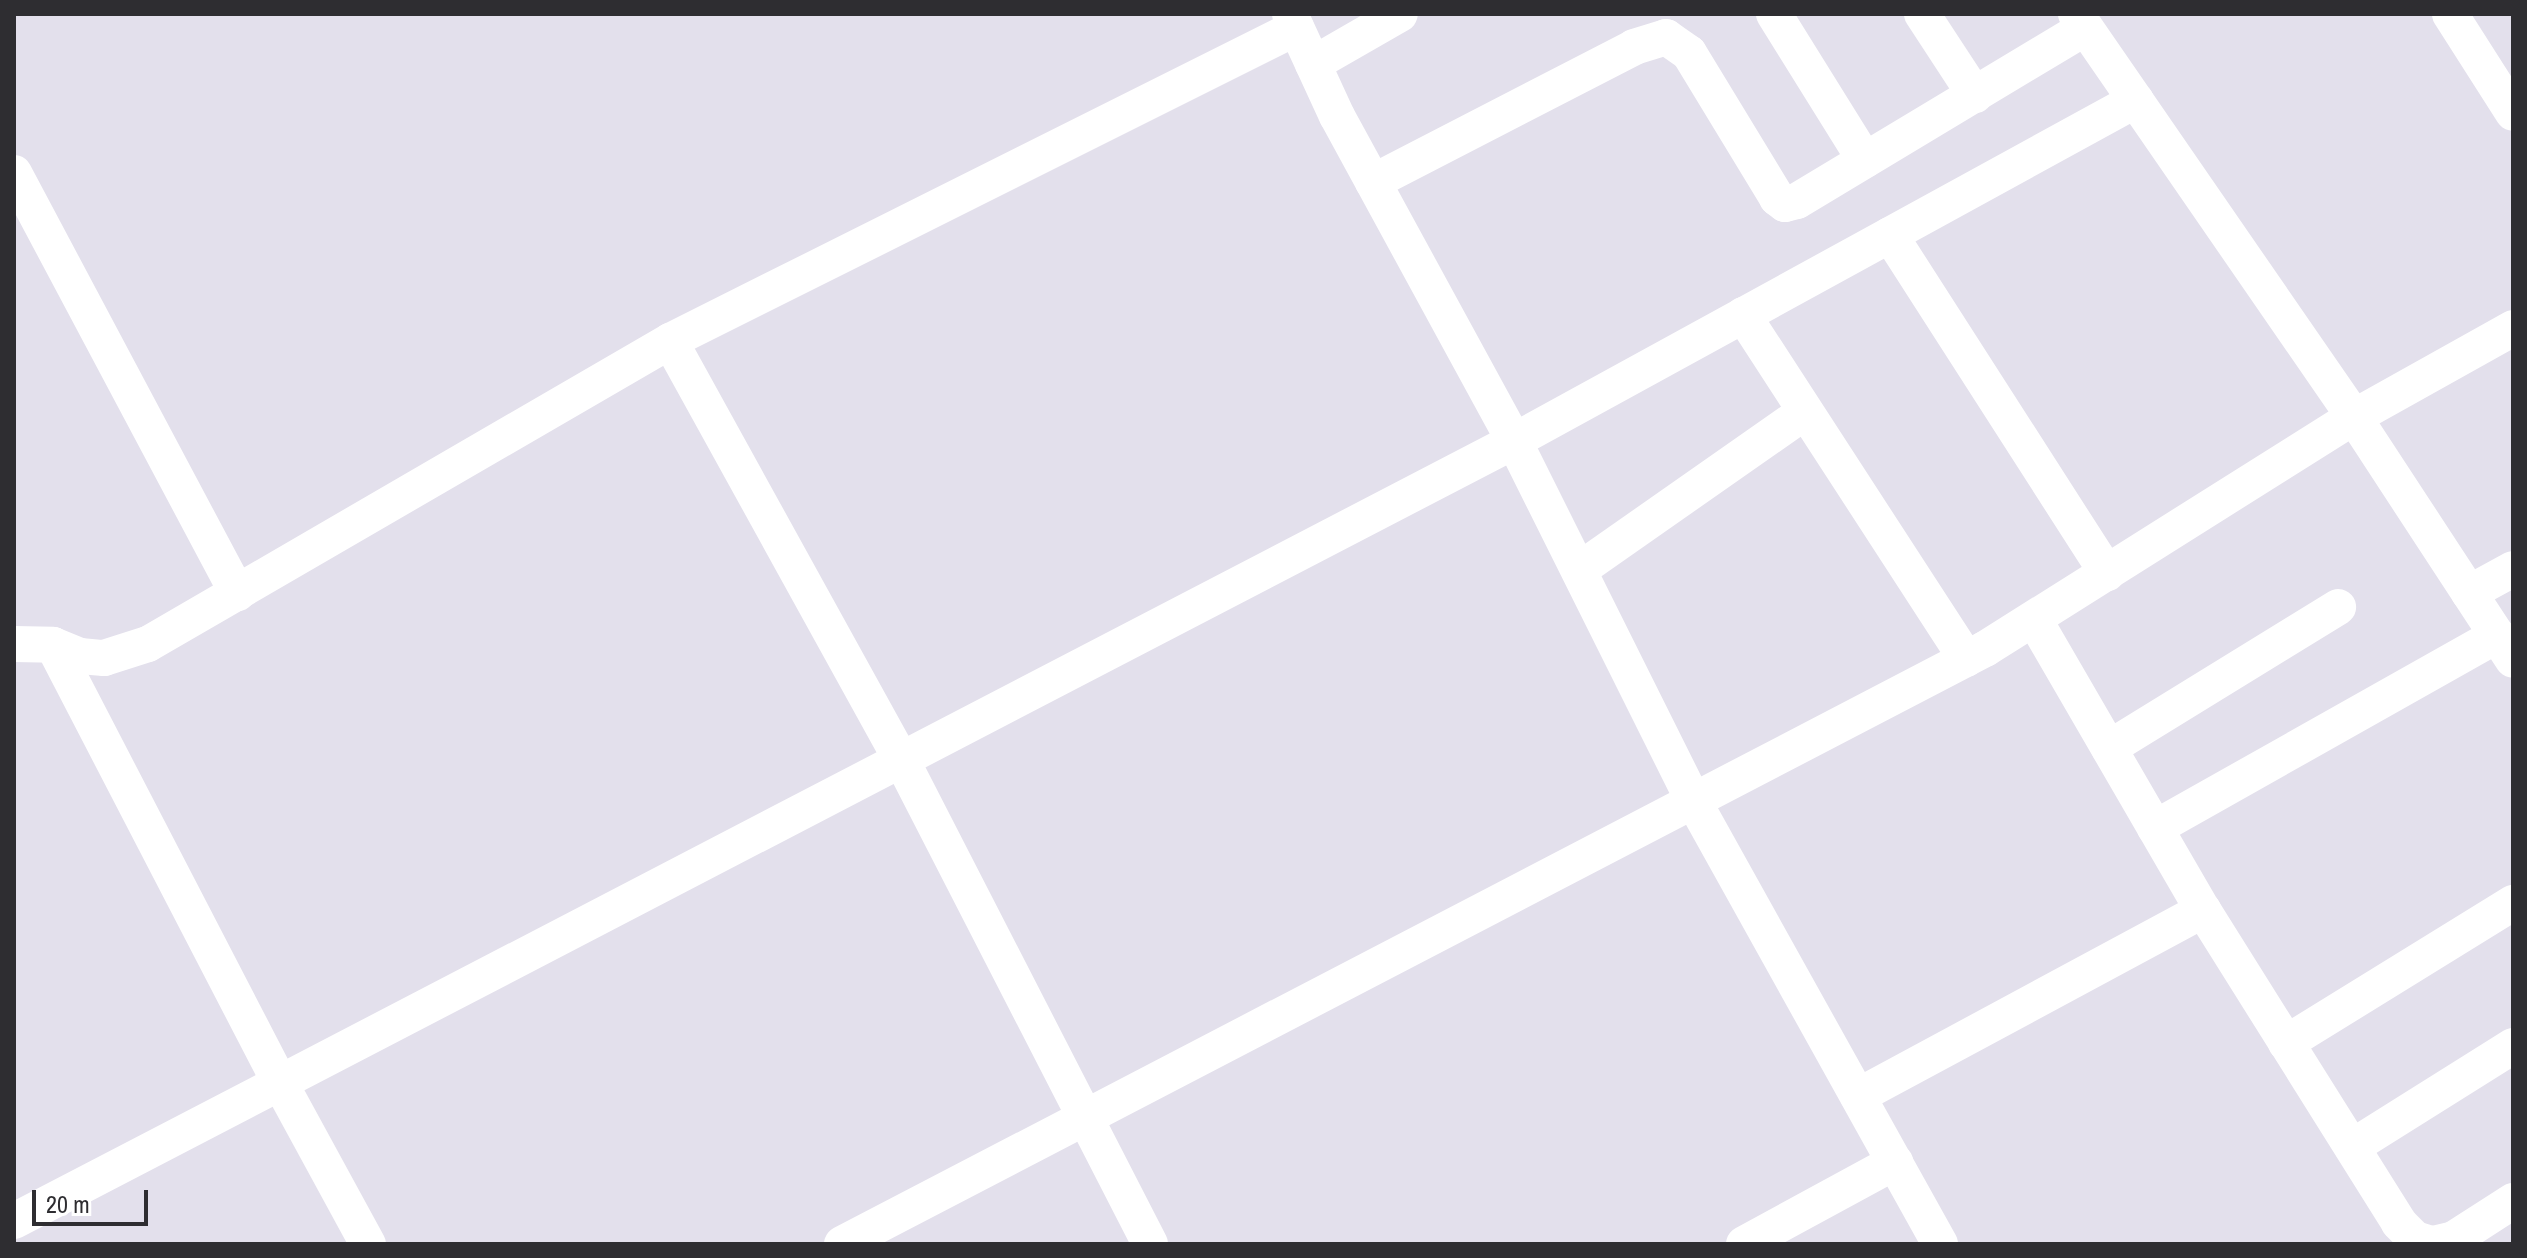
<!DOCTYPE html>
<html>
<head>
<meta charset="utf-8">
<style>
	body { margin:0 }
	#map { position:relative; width:2527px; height:1258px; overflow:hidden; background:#e3e0ec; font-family:"Archivo Narrow",sans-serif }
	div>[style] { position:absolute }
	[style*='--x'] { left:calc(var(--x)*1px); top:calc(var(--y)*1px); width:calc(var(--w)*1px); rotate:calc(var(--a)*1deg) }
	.street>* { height:36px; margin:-18px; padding:0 18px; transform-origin:18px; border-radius:18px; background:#fff }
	span { translate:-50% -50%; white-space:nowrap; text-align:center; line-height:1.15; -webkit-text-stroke:6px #fff; paint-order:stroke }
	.frame { position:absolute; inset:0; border:16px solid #2e2d31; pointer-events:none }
	.scale { position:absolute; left:32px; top:1190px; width:116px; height:36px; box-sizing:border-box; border:4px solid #2e2d31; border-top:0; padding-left:10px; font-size:24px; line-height:28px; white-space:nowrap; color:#2e2d31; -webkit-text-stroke:6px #fff; paint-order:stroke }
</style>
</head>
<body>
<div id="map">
	<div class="street">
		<div style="--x:1290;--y:14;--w:112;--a:65.3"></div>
		<div style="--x:1337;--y:116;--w:370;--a:61.4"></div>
		<div style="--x:1514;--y:441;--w:403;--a:63.5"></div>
		<div style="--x:1694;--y:802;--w:506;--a:60.9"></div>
		<div style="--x:1774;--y:14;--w:172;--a:58.1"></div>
		<div style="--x:1922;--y:14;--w:97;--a:56.8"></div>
		<div style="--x:2076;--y:14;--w:490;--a:55.4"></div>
		<div style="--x:2354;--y:417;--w:290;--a:56.8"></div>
		<div style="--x:2450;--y:14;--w:117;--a:57.5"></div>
		<div style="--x:1313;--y:64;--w:100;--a:-29.9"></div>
		<div style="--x:14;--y:173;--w:476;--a:62"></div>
		<div style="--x:1373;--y:182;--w:294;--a:-27.3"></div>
		<div style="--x:1634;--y:47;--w:34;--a:-17"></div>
		<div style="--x:1666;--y:37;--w:28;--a:35"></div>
		<div style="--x:1689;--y:53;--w:170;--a:58.7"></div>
		<div style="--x:1777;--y:198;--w:10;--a:37"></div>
		<div style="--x:1785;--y:204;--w:12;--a:-14"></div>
		<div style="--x:1797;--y:201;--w:336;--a:-31"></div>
		<div style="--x:1890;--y:235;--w:402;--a:57.3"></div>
		<div style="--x:1743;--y:315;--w:410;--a:57"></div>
		<div style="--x:670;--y:341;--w:478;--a:61.1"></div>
		<div style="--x:901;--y:759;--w:545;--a:62.82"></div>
		<div style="--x:1579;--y:570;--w:276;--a:-35"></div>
		<div style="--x:2469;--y:593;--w:50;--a:-28.6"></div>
		<div style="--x:2034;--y:619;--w:337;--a:59.9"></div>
		<div style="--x:2203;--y:910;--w:369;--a:57.9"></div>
		<div style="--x:2399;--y:1223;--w:23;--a:45"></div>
		<div style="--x:2415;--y:1239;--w:17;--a:17"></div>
		<div style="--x:14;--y:644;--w:39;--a:1"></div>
		<div style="--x:53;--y:645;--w:29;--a:22"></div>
		<div style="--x:80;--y:656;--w:24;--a:5"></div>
		<div style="--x:104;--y:658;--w:46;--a:-17.7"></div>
		<div style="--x:148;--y:644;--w:604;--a:-30.13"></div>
		<div style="--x:670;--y:341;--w:700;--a:-26.57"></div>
		<div style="--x:53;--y:645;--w:491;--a:62.6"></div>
		<div style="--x:279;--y:1081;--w:186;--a:61.4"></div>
		<div style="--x:2109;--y:748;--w:269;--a:-31.6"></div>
		<div style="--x:2155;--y:828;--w:393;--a:-29.4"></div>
		<div style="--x:2286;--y:1043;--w:267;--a:-31.7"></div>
		<div style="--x:1858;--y:1096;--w:392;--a:-28.3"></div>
		<div style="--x:2352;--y:1147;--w:190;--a:-32.1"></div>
		<div style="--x:14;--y:1221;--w:1691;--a:-27.47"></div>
		<div style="--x:1514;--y:441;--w:709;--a:-28.73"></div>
		<div style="--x:842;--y:1244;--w:1289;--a:-27.5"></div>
		<div style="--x:1985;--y:649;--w:436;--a:-32.2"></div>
		<div style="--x:2354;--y:417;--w:182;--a:-29.2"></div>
		<div style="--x:1744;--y:1244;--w:172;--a:-28.5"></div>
		<div style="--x:2433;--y:1244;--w:22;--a:-13"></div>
		<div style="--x:2454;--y:1239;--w:70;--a:-32.8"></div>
	</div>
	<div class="frame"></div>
	<div class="scale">20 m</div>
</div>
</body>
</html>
